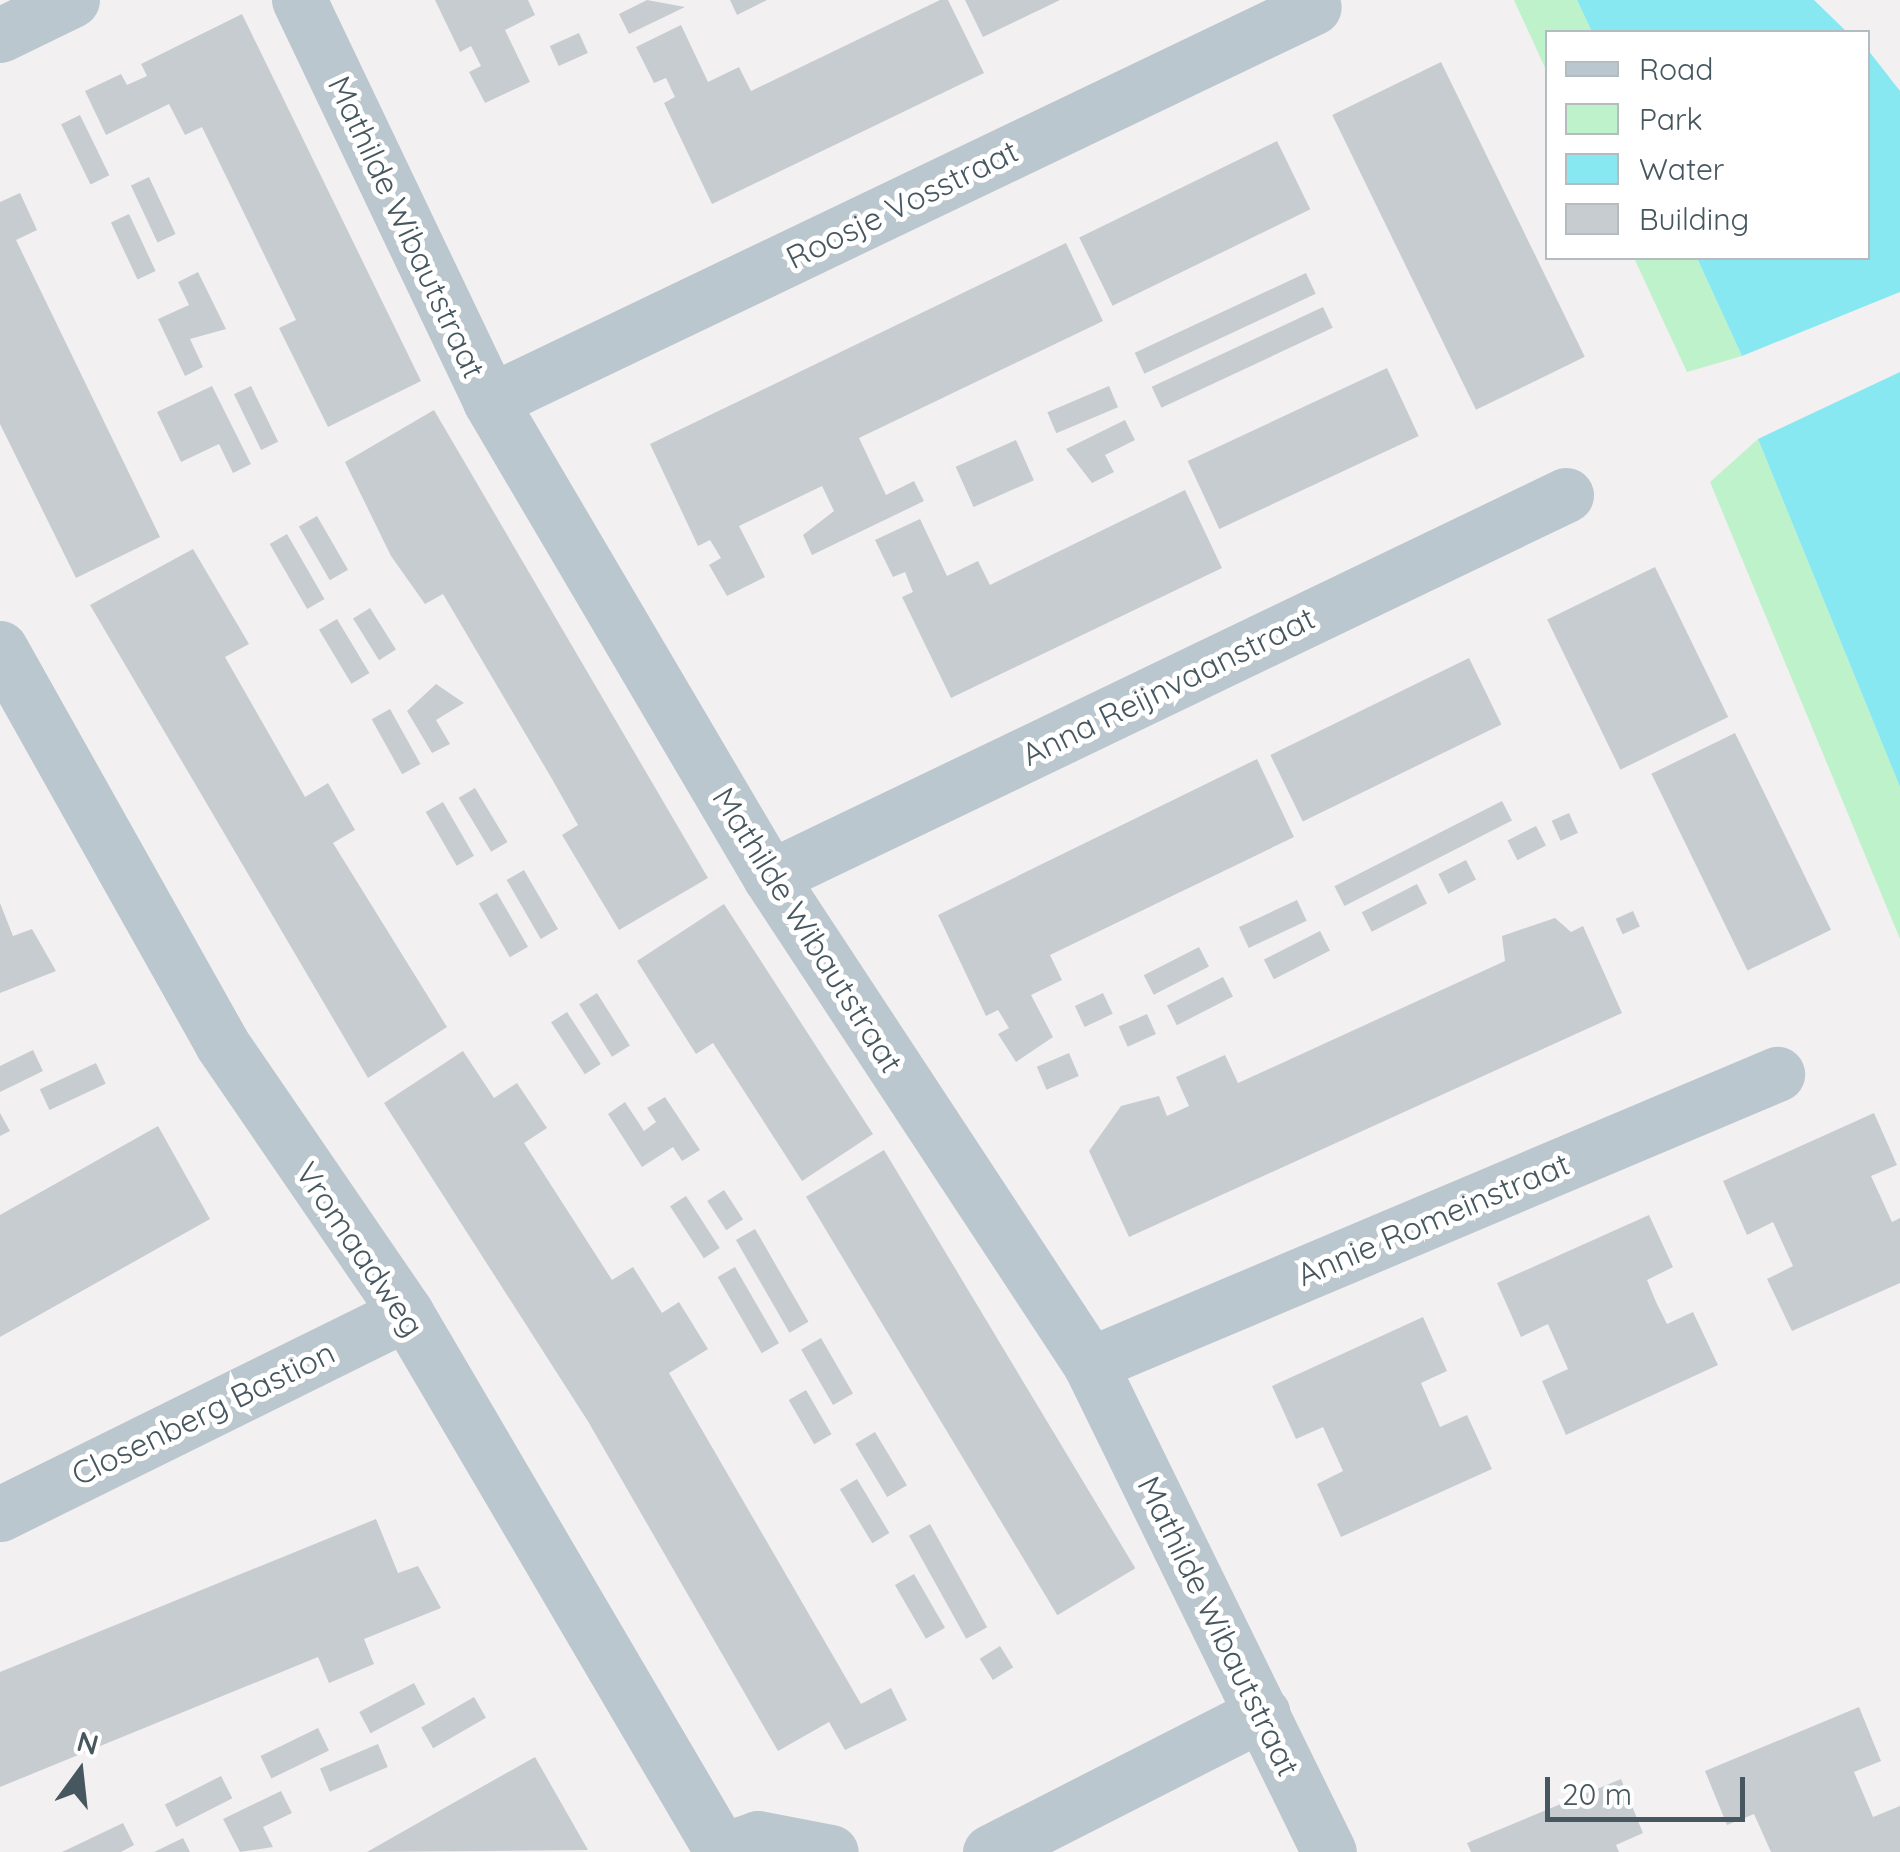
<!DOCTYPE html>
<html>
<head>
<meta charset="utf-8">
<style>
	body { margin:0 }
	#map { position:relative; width:1900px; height:1852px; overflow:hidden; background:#f3f0f1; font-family:Quicksand,sans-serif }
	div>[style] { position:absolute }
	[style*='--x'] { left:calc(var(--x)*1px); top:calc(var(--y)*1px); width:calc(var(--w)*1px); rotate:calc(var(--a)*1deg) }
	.green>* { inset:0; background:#bdf2cb }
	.water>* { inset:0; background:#87e8f2 }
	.building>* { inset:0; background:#c7ccd0; transform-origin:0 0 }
	.minor>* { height:55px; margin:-27.5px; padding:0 27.5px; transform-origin:27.5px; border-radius:27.5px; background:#bbc7ce }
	span { translate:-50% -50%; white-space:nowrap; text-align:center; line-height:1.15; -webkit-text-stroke:10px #fff; paint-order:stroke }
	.street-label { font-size:32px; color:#47575f }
	.legend { position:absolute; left:1545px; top:30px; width:325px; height:230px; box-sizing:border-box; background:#fff; border:2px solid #b5bcbf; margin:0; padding:12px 18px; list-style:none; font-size:30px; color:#47575f }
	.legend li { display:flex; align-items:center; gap:20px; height:50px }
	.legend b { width:50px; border:2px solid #b5bcbf }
	.north { position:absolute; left:30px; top:1722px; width:100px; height:100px; -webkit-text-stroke:8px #fff; paint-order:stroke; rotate:15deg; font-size:28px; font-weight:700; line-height:40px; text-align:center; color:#47575f }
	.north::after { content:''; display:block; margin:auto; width:35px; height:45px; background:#47575f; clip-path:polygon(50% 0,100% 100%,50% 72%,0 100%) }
	.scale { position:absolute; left:1545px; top:1777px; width:200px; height:45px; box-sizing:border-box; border:5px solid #47575f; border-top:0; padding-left:12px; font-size:30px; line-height:35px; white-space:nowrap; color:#47575f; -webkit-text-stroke:8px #fff; paint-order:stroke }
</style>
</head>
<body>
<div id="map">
	<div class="green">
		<div style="clip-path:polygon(1514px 0,1577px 0,1592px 32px,1548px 32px,1547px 72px)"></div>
		<div style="clip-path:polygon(1634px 258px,1697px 258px,1742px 356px,1687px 372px)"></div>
		<div style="clip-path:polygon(1758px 439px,1900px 787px,1900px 939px,1710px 482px)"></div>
	</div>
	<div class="water">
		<div style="clip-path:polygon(1577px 0,1814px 0,1847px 32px,1592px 32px)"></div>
		<div style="clip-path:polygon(1868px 50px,1900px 91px,1900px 292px,1742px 356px,1697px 258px,1868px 258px)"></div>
		<div style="clip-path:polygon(1900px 372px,1900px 787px,1758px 439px)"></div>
	</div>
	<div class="building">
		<div style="clip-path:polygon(435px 0,528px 0,535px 15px,505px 30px,530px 82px,485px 103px,469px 72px,481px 66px,471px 46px,460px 52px)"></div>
		<div style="clip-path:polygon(647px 0,685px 7px,629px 34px,619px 14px)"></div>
		<div style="clip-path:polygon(730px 0,767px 0,737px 15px)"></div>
		<div style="clip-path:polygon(940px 0,948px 0,984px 73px,712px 204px,664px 103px,675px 97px,666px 78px,654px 83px,636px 47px,681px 25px,708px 82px,739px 67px,751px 91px)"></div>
		<div style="clip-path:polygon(965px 0,1060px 0,983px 37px)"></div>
		<div style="clip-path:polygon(242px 14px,421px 381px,328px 427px,279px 328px,296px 320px,202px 127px,185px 135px,169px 104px,106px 135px,85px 91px,121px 74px,127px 85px,147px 76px,141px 64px)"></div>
		<div style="left:579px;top:33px;width:22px;height:32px;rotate:66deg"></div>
		<div style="left:1441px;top:62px;width:328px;height:121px;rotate:64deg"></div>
		<div style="left:80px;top:115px;width:67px;height:21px;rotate:64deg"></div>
		<div style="left:1277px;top:141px;width:76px;height:220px;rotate:64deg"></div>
		<div style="left:149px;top:177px;width:63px;height:20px;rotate:65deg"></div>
		<div style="clip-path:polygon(20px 193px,37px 230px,16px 240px,160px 537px,76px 578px,0 424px,0 202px)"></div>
		<div style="left:129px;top:214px;width:63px;height:20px;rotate:65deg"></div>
		<div style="clip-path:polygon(1066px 243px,1103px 321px,859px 438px,886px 495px,914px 481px,924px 501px,812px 555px,803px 535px,834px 511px,822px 486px,739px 526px,765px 577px,727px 596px,709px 565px,721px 558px,710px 540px,698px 546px,650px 444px)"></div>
		<div style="clip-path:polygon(198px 272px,226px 329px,190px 339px,203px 367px,185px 376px,158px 319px,189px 305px,178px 282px)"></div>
		<div style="left:1306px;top:273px;width:23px;height:189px;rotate:65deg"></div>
		<div style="left:1323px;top:307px;width:23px;height:189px;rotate:65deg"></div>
		<div style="left:1387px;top:368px;width:75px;height:220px;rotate:65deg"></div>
		<div style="clip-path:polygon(212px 386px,251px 464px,233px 473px,219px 444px,181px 462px,157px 412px)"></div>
		<div style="left:251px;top:386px;width:62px;height:19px;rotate:64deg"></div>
		<div style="left:1109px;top:386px;width:23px;height:67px;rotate:67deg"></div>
		<div style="clip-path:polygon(434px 410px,708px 878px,619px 930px,562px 835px,578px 825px,552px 779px,443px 594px,425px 604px,391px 556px,345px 462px)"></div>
		<div style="clip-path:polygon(1125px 420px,1135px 440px,1105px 455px,1114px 472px,1092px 483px,1066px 449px)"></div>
		<div style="left:1016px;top:440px;width:44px;height:66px;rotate:66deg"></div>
		<div style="clip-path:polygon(1185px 490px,1222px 568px,951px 698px,902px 597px,913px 592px,905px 572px,893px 577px,875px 540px,920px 519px,947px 576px,978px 561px,990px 585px)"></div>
		<div style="left:317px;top:516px;width:62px;height:21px;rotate:60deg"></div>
		<div style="left:287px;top:534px;width:75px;height:20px;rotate:60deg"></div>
		<div style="clip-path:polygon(193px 549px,249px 644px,225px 657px,305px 797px,328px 783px,355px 830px,333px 843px,447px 1027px,368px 1078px,90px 605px)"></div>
		<div style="left:1655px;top:567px;width:167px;height:120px;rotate:64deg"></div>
		<div style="left:370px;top:608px;width:49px;height:20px;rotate:58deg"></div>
		<div style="left:337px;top:619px;width:63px;height:21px;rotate:59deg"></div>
		<div style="left:1469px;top:658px;width:74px;height:221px;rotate:64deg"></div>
		<div style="clip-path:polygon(436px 684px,464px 703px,436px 720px,450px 744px,432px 753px,407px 711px)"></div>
		<div style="left:390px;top:709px;width:63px;height:21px;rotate:61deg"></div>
		<div style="left:1735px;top:733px;width:219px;height:93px;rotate:64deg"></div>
		<div style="clip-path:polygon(1257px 759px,1294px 837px,1050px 955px,1062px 980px,1031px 995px,1053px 1037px,1016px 1062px,998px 1034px,1009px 1028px,998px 1010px,986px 1016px,938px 915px)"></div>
		<div style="left:475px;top:788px;width:63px;height:19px;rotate:59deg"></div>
		<div style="left:1502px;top:801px;width:22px;height:188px;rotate:63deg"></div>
		<div style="left:443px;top:802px;width:62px;height:20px;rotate:60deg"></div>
		<div style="left:1569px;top:813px;width:22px;height:19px;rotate:66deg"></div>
		<div style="left:1536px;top:826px;width:22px;height:32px;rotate:63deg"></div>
		<div style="left:1466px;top:860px;width:22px;height:31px;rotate:63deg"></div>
		<div style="left:524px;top:870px;width:68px;height:20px;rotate:60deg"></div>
		<div style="left:1417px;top:884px;width:22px;height:62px;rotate:63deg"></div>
		<div style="left:497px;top:893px;width:62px;height:21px;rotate:60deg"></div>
		<div style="left:1297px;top:900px;width:23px;height:64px;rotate:65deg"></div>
		<div style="clip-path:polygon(0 903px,13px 936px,32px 929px,56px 971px,0 993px)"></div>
		<div style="clip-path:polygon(724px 904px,873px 1134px,802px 1181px,713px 1043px,696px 1054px,637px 961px)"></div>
		<div style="left:1633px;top:911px;width:17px;height:19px;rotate:66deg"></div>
		<div style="clip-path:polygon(1555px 918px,1571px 932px,1583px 926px,1622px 1013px,1129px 1237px,1089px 1151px,1121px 1106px,1159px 1096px,1167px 1116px,1189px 1106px,1176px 1077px,1225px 1055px,1238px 1083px,1505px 961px,1502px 936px)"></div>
		<div style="left:1320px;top:931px;width:22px;height:63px;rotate:63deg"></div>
		<div style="left:1199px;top:947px;width:22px;height:62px;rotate:63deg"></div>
		<div style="left:1223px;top:977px;width:22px;height:63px;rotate:63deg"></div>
		<div style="left:597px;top:993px;width:62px;height:21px;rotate:58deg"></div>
		<div style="left:1103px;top:993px;width:23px;height:31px;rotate:65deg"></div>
		<div style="left:567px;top:1012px;width:62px;height:19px;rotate:57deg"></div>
		<div style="left:1147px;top:1014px;width:22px;height:31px;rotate:66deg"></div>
		<div style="clip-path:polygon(33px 1050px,43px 1071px,0 1092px,0 1066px)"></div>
		<div style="clip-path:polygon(463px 1051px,494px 1098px,517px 1083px,547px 1128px,524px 1143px,612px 1280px,633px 1267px,662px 1313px,679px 1302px,708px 1349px,669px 1373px,861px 1704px,891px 1688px,907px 1720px,845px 1750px,829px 1722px,778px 1751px,589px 1423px,384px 1103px)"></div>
		<div style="left:1069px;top:1053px;width:25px;height:35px;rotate:67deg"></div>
		<div style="left:96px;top:1063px;width:23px;height:62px;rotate:65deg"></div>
		<div style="clip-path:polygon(665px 1097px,700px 1150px,682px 1161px,673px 1147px,642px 1167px,608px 1114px,625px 1102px,644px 1131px,656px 1122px,647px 1108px)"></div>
		<div style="clip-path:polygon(0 1113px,10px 1131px,0 1136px)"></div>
		<div style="clip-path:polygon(1874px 1113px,1897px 1165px,1871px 1176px,1892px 1222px,1900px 1218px,1900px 1283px,1792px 1331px,1767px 1279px,1793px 1266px,1773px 1222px,1747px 1235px,1723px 1181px)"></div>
		<div style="clip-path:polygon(158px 1126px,210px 1219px,0 1337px,0 1215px)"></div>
		<div style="left:884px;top:1150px;width:488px;height:91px;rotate:59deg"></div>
		<div style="left:724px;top:1190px;width:35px;height:20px;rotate:57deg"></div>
		<div style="left:686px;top:1196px;width:62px;height:19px;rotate:57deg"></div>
		<div style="clip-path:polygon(1649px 1215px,1673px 1267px,1647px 1280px,1656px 1302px,1667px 1324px,1693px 1312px,1718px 1365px,1566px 1435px,1542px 1381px,1568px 1369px,1548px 1324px,1521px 1337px,1497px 1283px)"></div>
		<div style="left:755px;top:1229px;width:107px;height:22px;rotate:60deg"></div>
		<div style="left:735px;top:1267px;width:88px;height:20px;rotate:60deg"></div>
		<div style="clip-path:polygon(1423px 1317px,1447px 1371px,1421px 1383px,1440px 1427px,1467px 1415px,1492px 1469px,1341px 1537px,1317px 1484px,1343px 1471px,1323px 1427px,1296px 1439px,1272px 1386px)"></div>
		<div style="left:821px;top:1338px;width:64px;height:23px;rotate:60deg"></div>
		<div style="left:806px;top:1390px;width:51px;height:20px;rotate:60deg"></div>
		<div style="left:875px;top:1432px;width:62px;height:23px;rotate:59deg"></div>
		<div style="left:857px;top:1479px;width:63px;height:20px;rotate:59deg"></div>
		<div style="clip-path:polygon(376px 1519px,398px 1573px,418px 1566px,441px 1608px,364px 1639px,374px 1664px,329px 1683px,318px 1657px,0 1787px,0 1672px)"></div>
		<div style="left:930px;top:1524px;width:118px;height:24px;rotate:61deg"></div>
		<div style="left:914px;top:1574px;width:62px;height:22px;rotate:60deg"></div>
		<div style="left:1000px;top:1646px;width:25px;height:24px;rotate:58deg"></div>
		<div style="left:414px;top:1683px;width:24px;height:62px;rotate:62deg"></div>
		<div style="left:474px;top:1697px;width:24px;height:61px;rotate:60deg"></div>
		<div style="clip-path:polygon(1859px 1707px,1881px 1761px,1854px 1772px,1873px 1817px,1900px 1806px,1900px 1852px,1771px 1852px,1754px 1814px,1727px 1825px,1705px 1771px)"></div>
		<div style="left:318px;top:1728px;width:25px;height:64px;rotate:64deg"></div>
		<div style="left:378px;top:1744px;width:25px;height:63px;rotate:67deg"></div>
		<div style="clip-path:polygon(535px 1757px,588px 1850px,367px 1852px,439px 1811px)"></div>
		<div style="left:221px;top:1776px;width:25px;height:63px;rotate:63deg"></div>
		<div style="clip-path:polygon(1621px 1779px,1643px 1833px,1616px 1845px,1619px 1852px,1471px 1852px,1467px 1843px)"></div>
		<div style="clip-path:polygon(281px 1791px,292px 1813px,263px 1827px,273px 1847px,240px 1852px,223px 1819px)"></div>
		<div style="clip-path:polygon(123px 1823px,134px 1845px,121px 1852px,62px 1852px)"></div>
		<div style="clip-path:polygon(183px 1838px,190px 1852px,154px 1852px)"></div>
	</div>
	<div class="minor">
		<div style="--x:299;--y:0;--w:444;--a:64.5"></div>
		<div style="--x:490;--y:401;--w:552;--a:59.53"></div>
		<div style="--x:770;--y:877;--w:583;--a:56.69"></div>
		<div style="--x:1090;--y:1364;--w:543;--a:63.91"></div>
		<div style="--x:0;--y:35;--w:80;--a:-25.9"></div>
		<div style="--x:490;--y:401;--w:913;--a:-25.56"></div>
		<div style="--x:0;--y:648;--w:454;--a:60.7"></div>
		<div style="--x:222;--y:1044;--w:326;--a:55.6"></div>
		<div style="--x:406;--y:1313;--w:623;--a:59.6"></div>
		<div style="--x:770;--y:877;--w:883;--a:-25.64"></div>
		<div style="--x:1090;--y:1364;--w:746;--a:-22.89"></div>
		<div style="--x:0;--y:1514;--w:453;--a:-26.3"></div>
		<div style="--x:718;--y:1852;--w:42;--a:-19.3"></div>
		<div style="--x:758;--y:1838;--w:74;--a:10.9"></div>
		<div style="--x:990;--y:1852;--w:306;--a:-27"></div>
	</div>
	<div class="street-label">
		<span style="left:902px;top:204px;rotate:-26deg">Roosje Vosstraat</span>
		<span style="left:407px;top:227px;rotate:65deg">Mathilde Wibautstraat</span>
		<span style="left:1168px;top:686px;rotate:-26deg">Anna Reijnvaanstraat</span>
		<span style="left:808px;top:930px;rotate:58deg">Mathilde Wibautstraat</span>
		<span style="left:1433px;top:1219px;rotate:-23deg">Annie Romeinstraat</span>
		<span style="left:360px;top:1249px;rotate:56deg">Vromaadweg</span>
		<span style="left:203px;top:1413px;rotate:-26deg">Closenberg Bastion</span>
		<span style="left:1219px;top:1626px;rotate:64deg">Mathilde Wibautstraat</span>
	</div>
	<ul class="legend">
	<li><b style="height:12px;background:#bbc7ce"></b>Road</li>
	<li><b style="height:28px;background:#bdf2cb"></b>Park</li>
	<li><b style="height:28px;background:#87e8f2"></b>Water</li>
	<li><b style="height:28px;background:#c7ccd0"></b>Building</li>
	</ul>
	<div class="north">N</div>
	<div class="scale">20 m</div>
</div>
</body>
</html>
